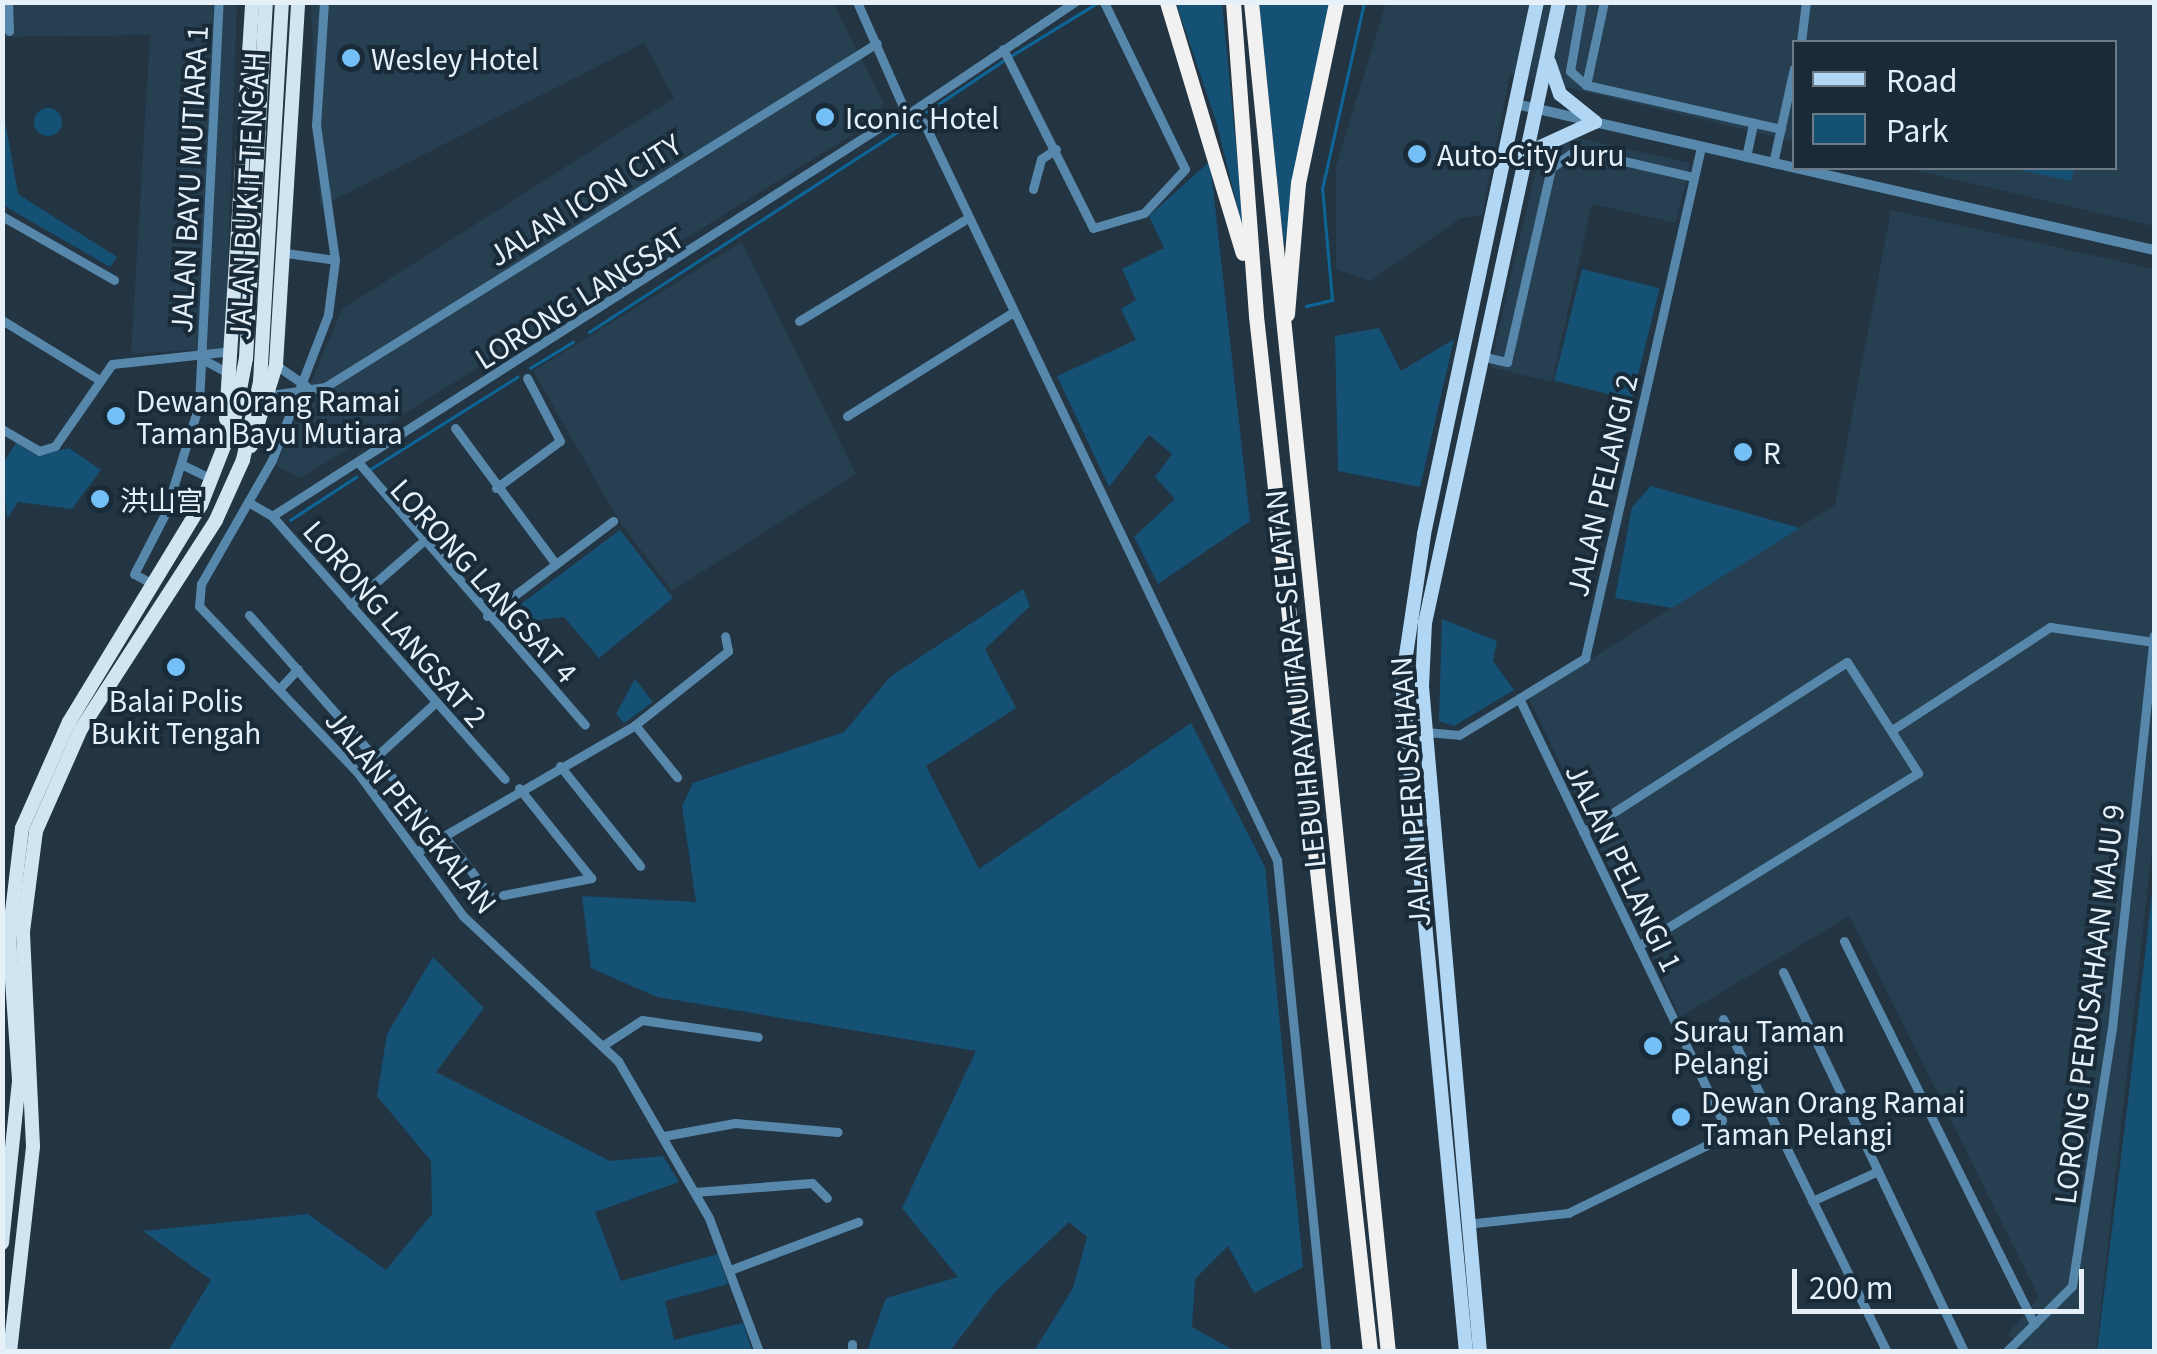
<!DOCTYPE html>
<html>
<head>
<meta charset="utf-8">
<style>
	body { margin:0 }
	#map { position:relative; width:2157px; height:1354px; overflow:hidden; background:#233542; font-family:Georgia,"Noto Sans SC",serif }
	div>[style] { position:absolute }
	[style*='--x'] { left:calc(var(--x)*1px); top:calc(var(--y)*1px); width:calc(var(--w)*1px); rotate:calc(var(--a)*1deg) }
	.built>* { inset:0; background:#263f51 }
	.green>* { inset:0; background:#155075; transform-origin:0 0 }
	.round { border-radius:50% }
	.stream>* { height:2.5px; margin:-1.25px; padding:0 1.25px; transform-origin:1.25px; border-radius:1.25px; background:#0d6697 }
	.minor>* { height:9px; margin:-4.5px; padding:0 4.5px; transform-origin:4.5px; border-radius:4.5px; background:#5788ac }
	.tertiary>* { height:10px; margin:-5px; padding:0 5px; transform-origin:5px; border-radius:5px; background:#5788ac }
	.primary>* { height:14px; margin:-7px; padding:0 7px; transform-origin:7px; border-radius:7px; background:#b1d7f4 }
	.trunk>* { height:14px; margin:-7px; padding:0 7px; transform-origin:7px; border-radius:7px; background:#d1e4f2 }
	.motorway>* { height:15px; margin:-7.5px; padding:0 7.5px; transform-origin:7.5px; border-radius:7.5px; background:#f1f1f1 }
	.dots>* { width:28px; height:28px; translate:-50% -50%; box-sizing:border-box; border:5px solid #192b38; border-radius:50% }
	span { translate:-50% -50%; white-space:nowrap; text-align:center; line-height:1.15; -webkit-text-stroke:8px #192b38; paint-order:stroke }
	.poi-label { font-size:28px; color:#e5f0f9 }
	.left { translate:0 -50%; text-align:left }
	.street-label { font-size:28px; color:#e5f0f9 }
	.frame { position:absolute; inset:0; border:5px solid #e5f0f9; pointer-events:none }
	.legend { position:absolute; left:1792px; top:40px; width:325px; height:130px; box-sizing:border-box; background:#192b38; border:2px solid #6b7a85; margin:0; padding:12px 18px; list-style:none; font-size:30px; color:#e5f0f9 }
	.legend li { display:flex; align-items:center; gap:20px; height:50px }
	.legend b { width:50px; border:2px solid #6b7a85 }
	.scale { position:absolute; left:1792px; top:1269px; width:292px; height:45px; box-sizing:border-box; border:5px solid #e5f0f9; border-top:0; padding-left:12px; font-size:30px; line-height:35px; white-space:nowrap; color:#e5f0f9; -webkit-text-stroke:8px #192b38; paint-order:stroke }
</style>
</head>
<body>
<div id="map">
	<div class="built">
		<div style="clip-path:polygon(2px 3px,237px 3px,225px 348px,131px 354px,150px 35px,3px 37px)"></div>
		<div style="clip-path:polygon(311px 3px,833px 3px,883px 102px,877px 119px,301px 478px,276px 466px,342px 309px,674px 98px,644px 43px,320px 207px)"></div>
		<div style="clip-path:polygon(1386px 3px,2154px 3px,2154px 226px,1905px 168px,2114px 168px,2114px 42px,1794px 42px,1794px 141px,1510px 74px,1482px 215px,1461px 218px,1370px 281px,1336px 269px,1336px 166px)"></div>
		<div style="clip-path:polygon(1569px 136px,1690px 163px,1676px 223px,1592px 204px,1552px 382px,1490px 367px,1539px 155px)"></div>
		<div style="clip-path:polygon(1891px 210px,2154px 269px,2154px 831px,2096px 1351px,2024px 1351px,2008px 1334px,2039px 1297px,1849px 916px,1680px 1017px,1529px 698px,1835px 505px)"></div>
		<div style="clip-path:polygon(742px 242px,856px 474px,672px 591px,621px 524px,533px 371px)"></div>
	</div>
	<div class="green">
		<div style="clip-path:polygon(1176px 3px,1222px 3px,1245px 238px,1216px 121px)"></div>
		<div style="clip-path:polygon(1259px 3px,1331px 3px,1284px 246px)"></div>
		<div style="clip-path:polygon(2px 103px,18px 194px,117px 257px,110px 267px,3px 205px)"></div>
		<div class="round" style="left:34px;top:108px;width:28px;height:28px"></div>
		<div style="clip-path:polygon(1210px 161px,1250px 521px,1158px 584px,1134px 537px,1175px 499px,1155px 477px,1172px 454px,1149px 435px,1109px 487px,1057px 376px,1136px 340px,1121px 309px,1136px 300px,1122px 269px,1164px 248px,1149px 216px)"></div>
		<div style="clip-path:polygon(2010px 168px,2074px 168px,2071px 181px)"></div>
		<div style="left:1582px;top:269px;width:80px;height:115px;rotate:14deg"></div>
		<div style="clip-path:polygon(1379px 328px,1401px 371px,1454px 339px,1420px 487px,1338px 471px,1335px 336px)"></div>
		<div style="clip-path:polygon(16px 443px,37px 456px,69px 448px,101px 470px,72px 509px,18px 502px,7px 519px,2px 465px)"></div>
		<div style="clip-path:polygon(1651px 486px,1800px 528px,1672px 608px,1615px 598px,1632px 507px)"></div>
		<div style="clip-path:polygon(620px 530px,673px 598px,599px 658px,564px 617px,530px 621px,518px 606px)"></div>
		<div style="clip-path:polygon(1023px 589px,1030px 606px,985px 649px,1016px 708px,926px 766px,979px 869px,1191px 723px,1265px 867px,1303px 1267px,1254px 1293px,1228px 1246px,1195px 1279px,1192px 1327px,1235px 1351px,1034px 1351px,1073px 1288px,1087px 1237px,1069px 1222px,995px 1292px,950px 1351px,867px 1351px,886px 1298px,958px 1277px,902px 1208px,976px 1051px,657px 997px,591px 968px,582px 896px,696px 902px,682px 806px,693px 783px,844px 732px,890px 677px)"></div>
		<div style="clip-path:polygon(1442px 619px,1497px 641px,1493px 661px,1514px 690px,1454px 726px,1439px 721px)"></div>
		<div style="clip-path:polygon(635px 679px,653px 702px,624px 723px,616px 714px)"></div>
		<div style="clip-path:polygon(2154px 876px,2154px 1351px,2097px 1351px,2129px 1093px)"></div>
		<div style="clip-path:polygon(433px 957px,484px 1008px,436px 1072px,610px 1161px,663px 1156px,679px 1182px,595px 1212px,621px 1281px,718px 1254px,728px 1284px,665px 1301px,674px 1340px,743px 1323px,752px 1351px,168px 1351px,211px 1280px,143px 1231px,308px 1214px,386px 1270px,432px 1214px,431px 1161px,377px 1096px,387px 1034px)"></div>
	</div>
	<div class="stream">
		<div style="--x:1009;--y:57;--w:103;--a:-31.5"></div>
		<div style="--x:922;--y:115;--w:97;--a:-33.7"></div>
		<div style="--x:1306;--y:306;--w:27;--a:-13"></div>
		<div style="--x:1332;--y:300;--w:111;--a:-95.1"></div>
		<div style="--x:1322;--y:189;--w:192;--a:-77.3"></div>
		<div style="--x:589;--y:332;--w:390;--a:-33"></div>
		<div style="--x:530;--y:368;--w:50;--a:-31.2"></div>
		<div style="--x:369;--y:470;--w:175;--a:-32.1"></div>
		<div style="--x:290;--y:520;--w:79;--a:-33.1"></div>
	</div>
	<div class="minor">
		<div style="--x:8;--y:2;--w:29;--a:88"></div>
		<div style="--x:324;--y:2;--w:123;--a:93.7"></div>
		<div style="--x:316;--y:125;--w:136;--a:82"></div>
		<div style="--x:335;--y:260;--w:55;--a:97.3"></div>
		<div style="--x:328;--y:315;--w:155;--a:111.1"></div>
		<div style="--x:272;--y:460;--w:143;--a:119.8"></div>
		<div style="--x:201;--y:584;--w:22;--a:95"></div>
		<div style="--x:199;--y:606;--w:231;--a:46.4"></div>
		<div style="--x:358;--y:773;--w:177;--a:53.7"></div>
		<div style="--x:463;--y:916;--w:212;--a:43.1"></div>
		<div style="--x:618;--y:1061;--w:181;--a:59.9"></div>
		<div style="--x:709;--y:1218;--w:143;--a:69.5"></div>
		<div style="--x:857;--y:2;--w:119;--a:66.2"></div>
		<div style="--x:1582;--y:2;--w:70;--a:99.9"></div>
		<div style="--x:1570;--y:71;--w:21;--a:41"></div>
		<div style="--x:1586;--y:85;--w:200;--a:12.7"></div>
		<div style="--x:1801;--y:42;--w:40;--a:-82.9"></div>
		<div style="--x:1003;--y:49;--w:200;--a:63.3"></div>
		<div style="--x:1093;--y:228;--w:53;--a:-16.4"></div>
		<div style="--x:1144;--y:213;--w:60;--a:-47"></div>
		<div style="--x:1185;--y:169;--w:186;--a:-115.9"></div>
		<div style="--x:1586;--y:85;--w:85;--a:-77.8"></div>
		<div style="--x:905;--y:111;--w:22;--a:32"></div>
		<div style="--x:924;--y:123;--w:817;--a:64.41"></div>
		<div style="--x:1277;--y:860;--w:494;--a:84.3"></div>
		<div style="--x:911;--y:112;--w:197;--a:-33.9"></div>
		<div style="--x:1746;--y:157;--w:35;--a:-78"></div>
		<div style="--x:1773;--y:163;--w:97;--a:-77.5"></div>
		<div style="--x:1033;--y:189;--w:31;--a:-75"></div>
		<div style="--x:1041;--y:159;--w:18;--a:-34"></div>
		<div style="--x:2;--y:216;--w:129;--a:29.7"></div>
		<div style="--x:286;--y:253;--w:49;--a:8.1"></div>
		<div style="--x:2;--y:320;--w:113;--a:31.6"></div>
		<div style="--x:799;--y:321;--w:198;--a:-31.4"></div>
		<div style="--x:1481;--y:356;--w:27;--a:13"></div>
		<div style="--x:1507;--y:362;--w:199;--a:-77.2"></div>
		<div style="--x:1551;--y:168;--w:31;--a:-36"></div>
		<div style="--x:1576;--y:150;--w:121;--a:12.9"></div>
		<div style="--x:202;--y:359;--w:32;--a:28"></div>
		<div style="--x:276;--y:365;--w:37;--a:35"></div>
		<div style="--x:271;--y:395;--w:55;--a:-8.4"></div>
		<div style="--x:325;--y:387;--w:650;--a:-31.93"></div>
		<div style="--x:847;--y:416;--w:195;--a:-32"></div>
		<div style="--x:455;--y:428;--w:168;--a:53.5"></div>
		<div style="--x:2;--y:429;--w:43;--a:30.7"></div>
		<div style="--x:39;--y:451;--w:17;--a:-17"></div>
		<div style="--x:55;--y:446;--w:100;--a:-55.2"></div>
		<div style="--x:112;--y:364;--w:121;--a:-6.2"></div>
		<div style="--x:358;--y:462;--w:347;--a:49.2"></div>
		<div style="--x:183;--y:465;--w:32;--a:26"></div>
		<div style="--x:496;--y:488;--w:79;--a:-36.3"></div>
		<div style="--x:560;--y:441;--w:71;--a:-117.6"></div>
		<div style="--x:248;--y:502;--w:28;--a:30"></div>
		<div style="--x:272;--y:516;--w:351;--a:48.5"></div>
		<div style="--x:272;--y:516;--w:751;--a:-32.61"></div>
		<div style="--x:153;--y:584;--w:21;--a:-152"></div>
		<div style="--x:134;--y:574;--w:68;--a:-62.7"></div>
		<div style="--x:165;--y:514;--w:115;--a:-72.8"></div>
		<div style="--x:199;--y:404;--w:402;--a:-87.2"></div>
		<div style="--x:350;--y:605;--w:94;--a:-41.1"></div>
		<div style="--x:249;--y:615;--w:268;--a:48.6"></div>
		<div style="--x:487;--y:616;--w:158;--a:-37"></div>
		<div style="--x:280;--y:688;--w:26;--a:-47"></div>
		<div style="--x:635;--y:725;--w:67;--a:51.1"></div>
		<div style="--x:1892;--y:730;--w:189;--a:-33.1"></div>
		<div style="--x:2050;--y:627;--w:105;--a:8.2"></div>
		<div style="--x:1426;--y:732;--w:33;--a:5"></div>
		<div style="--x:1459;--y:735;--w:148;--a:-31.4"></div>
		<div style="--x:1585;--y:658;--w:524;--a:-77.21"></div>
		<div style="--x:560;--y:766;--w:128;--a:51.3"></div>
		<div style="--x:358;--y:773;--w:105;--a:-42.3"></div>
		<div style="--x:1583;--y:832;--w:314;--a:-32.8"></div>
		<div style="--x:1847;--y:662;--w:132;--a:57.4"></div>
		<div style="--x:1918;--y:773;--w:329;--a:148.3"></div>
		<div style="--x:444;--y:836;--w:77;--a:52.4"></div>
		<div style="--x:418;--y:851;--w:251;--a:-30.1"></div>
		<div style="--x:635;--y:725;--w:119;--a:-38.5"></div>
		<div style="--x:728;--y:651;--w:15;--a:-101"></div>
		<div style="--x:503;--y:895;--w:90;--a:-10.9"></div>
		<div style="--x:591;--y:878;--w:115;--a:-128.7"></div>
		<div style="--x:1844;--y:941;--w:428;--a:63.6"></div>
		<div style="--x:1783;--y:972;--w:421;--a:64.5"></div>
		<div style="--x:1723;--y:1019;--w:371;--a:63.8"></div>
		<div style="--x:605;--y:1044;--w:44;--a:-33"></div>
		<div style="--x:642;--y:1020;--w:117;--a:8.3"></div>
		<div style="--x:664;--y:1136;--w:72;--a:-10.4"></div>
		<div style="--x:735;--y:1123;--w:103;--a:5"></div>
		<div style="--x:695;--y:1192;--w:117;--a:-4.4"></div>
		<div style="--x:812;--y:1183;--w:21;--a:45"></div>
		<div style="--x:1812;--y:1201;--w:72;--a:-24.4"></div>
		<div style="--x:1466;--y:1224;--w:103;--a:-6.2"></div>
		<div style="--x:1568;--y:1213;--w:164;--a:-26.1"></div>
		<div style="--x:1715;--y:1141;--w:22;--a:-72"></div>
		<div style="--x:1722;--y:1120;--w:468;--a:-115.7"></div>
		<div style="--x:730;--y:1270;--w:137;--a:-20.6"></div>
		<div style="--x:852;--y:1352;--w:8;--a:-90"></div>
		<div style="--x:2006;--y:1352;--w:93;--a:-45"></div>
		<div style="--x:2072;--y:1286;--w:261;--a:-81.2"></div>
		<div style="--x:2112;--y:1028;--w:395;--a:-83.9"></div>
	</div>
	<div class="tertiary">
		<div style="--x:1516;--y:104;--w:654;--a:12.89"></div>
	</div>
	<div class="primary">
		<div style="--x:1549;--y:62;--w:34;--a:71"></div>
		<div style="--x:1560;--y:94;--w:45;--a:38.7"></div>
		<div style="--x:1525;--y:154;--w:77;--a:-24.6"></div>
		<div style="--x:1466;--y:1352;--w:673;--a:-95.46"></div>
		<div style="--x:1402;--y:682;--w:150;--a:-81.5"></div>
		<div style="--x:1424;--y:534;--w:544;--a:-78.01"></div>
		<div style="--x:1480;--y:1352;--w:669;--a:-94.98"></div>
		<div style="--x:1422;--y:686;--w:63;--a:-87.3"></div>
		<div style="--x:1425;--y:623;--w:635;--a:-77.82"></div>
	</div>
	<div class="trunk">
		<div style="--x:226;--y:419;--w:418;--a:-86.4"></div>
		<div style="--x:251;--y:446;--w:85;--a:-72.8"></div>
		<div style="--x:276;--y:365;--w:364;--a:-86.5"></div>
		<div style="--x:2;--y:1243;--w:164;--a:-84"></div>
		<div style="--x:19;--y:1080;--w:143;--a:-94"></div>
		<div style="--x:9;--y:937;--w:110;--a:-83.2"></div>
		<div style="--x:22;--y:828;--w:116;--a:-66.1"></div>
		<div style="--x:69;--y:722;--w:254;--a:-58.7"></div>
		<div style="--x:201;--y:505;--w:90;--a:-68.6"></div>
		<div style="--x:234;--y:421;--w:64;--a:-79.2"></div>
		<div style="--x:246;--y:358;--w:357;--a:-86.8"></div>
		<div style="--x:10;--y:1352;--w:207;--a:-83.6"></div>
		<div style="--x:33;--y:1146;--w:215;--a:-92.7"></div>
		<div style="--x:23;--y:931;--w:101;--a:-82.6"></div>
		<div style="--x:36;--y:831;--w:111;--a:-66.2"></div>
		<div style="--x:81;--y:729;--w:249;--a:-57.1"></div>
		<div style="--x:216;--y:520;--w:66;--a:-65.8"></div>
		<div style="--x:243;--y:460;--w:80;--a:-77.7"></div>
		<div style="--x:260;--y:382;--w:381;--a:-86.7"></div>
	</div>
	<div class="motorway">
		<div style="--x:1167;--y:2;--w:262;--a:73.2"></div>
		<div style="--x:1233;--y:2;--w:315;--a:85.8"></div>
		<div style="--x:1256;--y:316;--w:1042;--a:83.72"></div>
		<div style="--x:1251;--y:2;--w:1357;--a:84.21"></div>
		<div style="--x:1287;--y:314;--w:131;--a:-85.2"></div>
		<div style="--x:1298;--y:183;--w:185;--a:-78.1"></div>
	</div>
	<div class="dots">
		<div style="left:351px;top:58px;background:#74c0f6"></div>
		<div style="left:825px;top:117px;background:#74c0f6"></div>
		<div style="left:1417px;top:154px;background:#74c0f6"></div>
		<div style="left:116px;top:416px;background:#74c0f6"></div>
		<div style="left:1743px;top:452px;background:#74c0f6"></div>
		<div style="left:100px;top:499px;background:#74c0f6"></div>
		<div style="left:176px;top:667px;background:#74c0f6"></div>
		<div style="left:1653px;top:1046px;background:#74c0f6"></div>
		<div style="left:1681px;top:1117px;background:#74c0f6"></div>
	</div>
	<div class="poi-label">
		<span class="left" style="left:371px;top:58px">Wesley Hotel</span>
		<span class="left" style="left:845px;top:117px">Iconic Hotel</span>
		<span class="left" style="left:1437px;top:154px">Auto-City Juru</span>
		<span class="left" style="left:136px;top:416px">Dewan Orang Ramai<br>Taman Bayu Mutiara</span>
		<span class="left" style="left:1763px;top:452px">R</span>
		<span class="left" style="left:120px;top:499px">洪山宫</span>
		<span style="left:176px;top:716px">Balai Polis<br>Bukit Tengah</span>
		<span class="left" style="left:1673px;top:1046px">Surau Taman<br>Pelangi</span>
		<span class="left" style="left:1701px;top:1117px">Dewan Orang Ramai<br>Taman Pelangi</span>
	</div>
	<div class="street-label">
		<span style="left:188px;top:179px;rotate:-87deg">JALAN BAYU MUTIARA 1</span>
		<span style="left:246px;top:196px;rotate:-87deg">JALAN BUKIT TENGAH</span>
		<span style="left:584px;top:199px;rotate:-32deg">JALAN ICON CITY</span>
		<span style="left:579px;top:297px;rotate:-32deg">LORONG LANGSAT</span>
		<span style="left:1601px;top:485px;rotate:-77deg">JALAN PELANGI 2</span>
		<span style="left:485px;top:580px;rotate:48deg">LORONG LANGSAT 4</span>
		<span style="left:396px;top:623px;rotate:49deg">LORONG LANGSAT 2</span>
		<span style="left:1294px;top:679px;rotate:-96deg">LEBUHRAYA UTARA–SELATAN</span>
		<span style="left:1409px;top:792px;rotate:-94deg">JALAN PERUSAHAAN</span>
		<span style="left:412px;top:811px;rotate:51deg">JALAN PENGKALAN</span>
		<span style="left:1625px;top:867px;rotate:64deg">JALAN PELANGI 1</span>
		<span style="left:2088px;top:1004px;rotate:-83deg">LORONG PERUSAHAAN MAJU 9</span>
	</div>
	<div class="frame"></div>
	<ul class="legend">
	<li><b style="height:12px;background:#b1d7f4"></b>Road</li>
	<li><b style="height:28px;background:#155075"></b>Park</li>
	</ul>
	<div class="scale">200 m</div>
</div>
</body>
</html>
